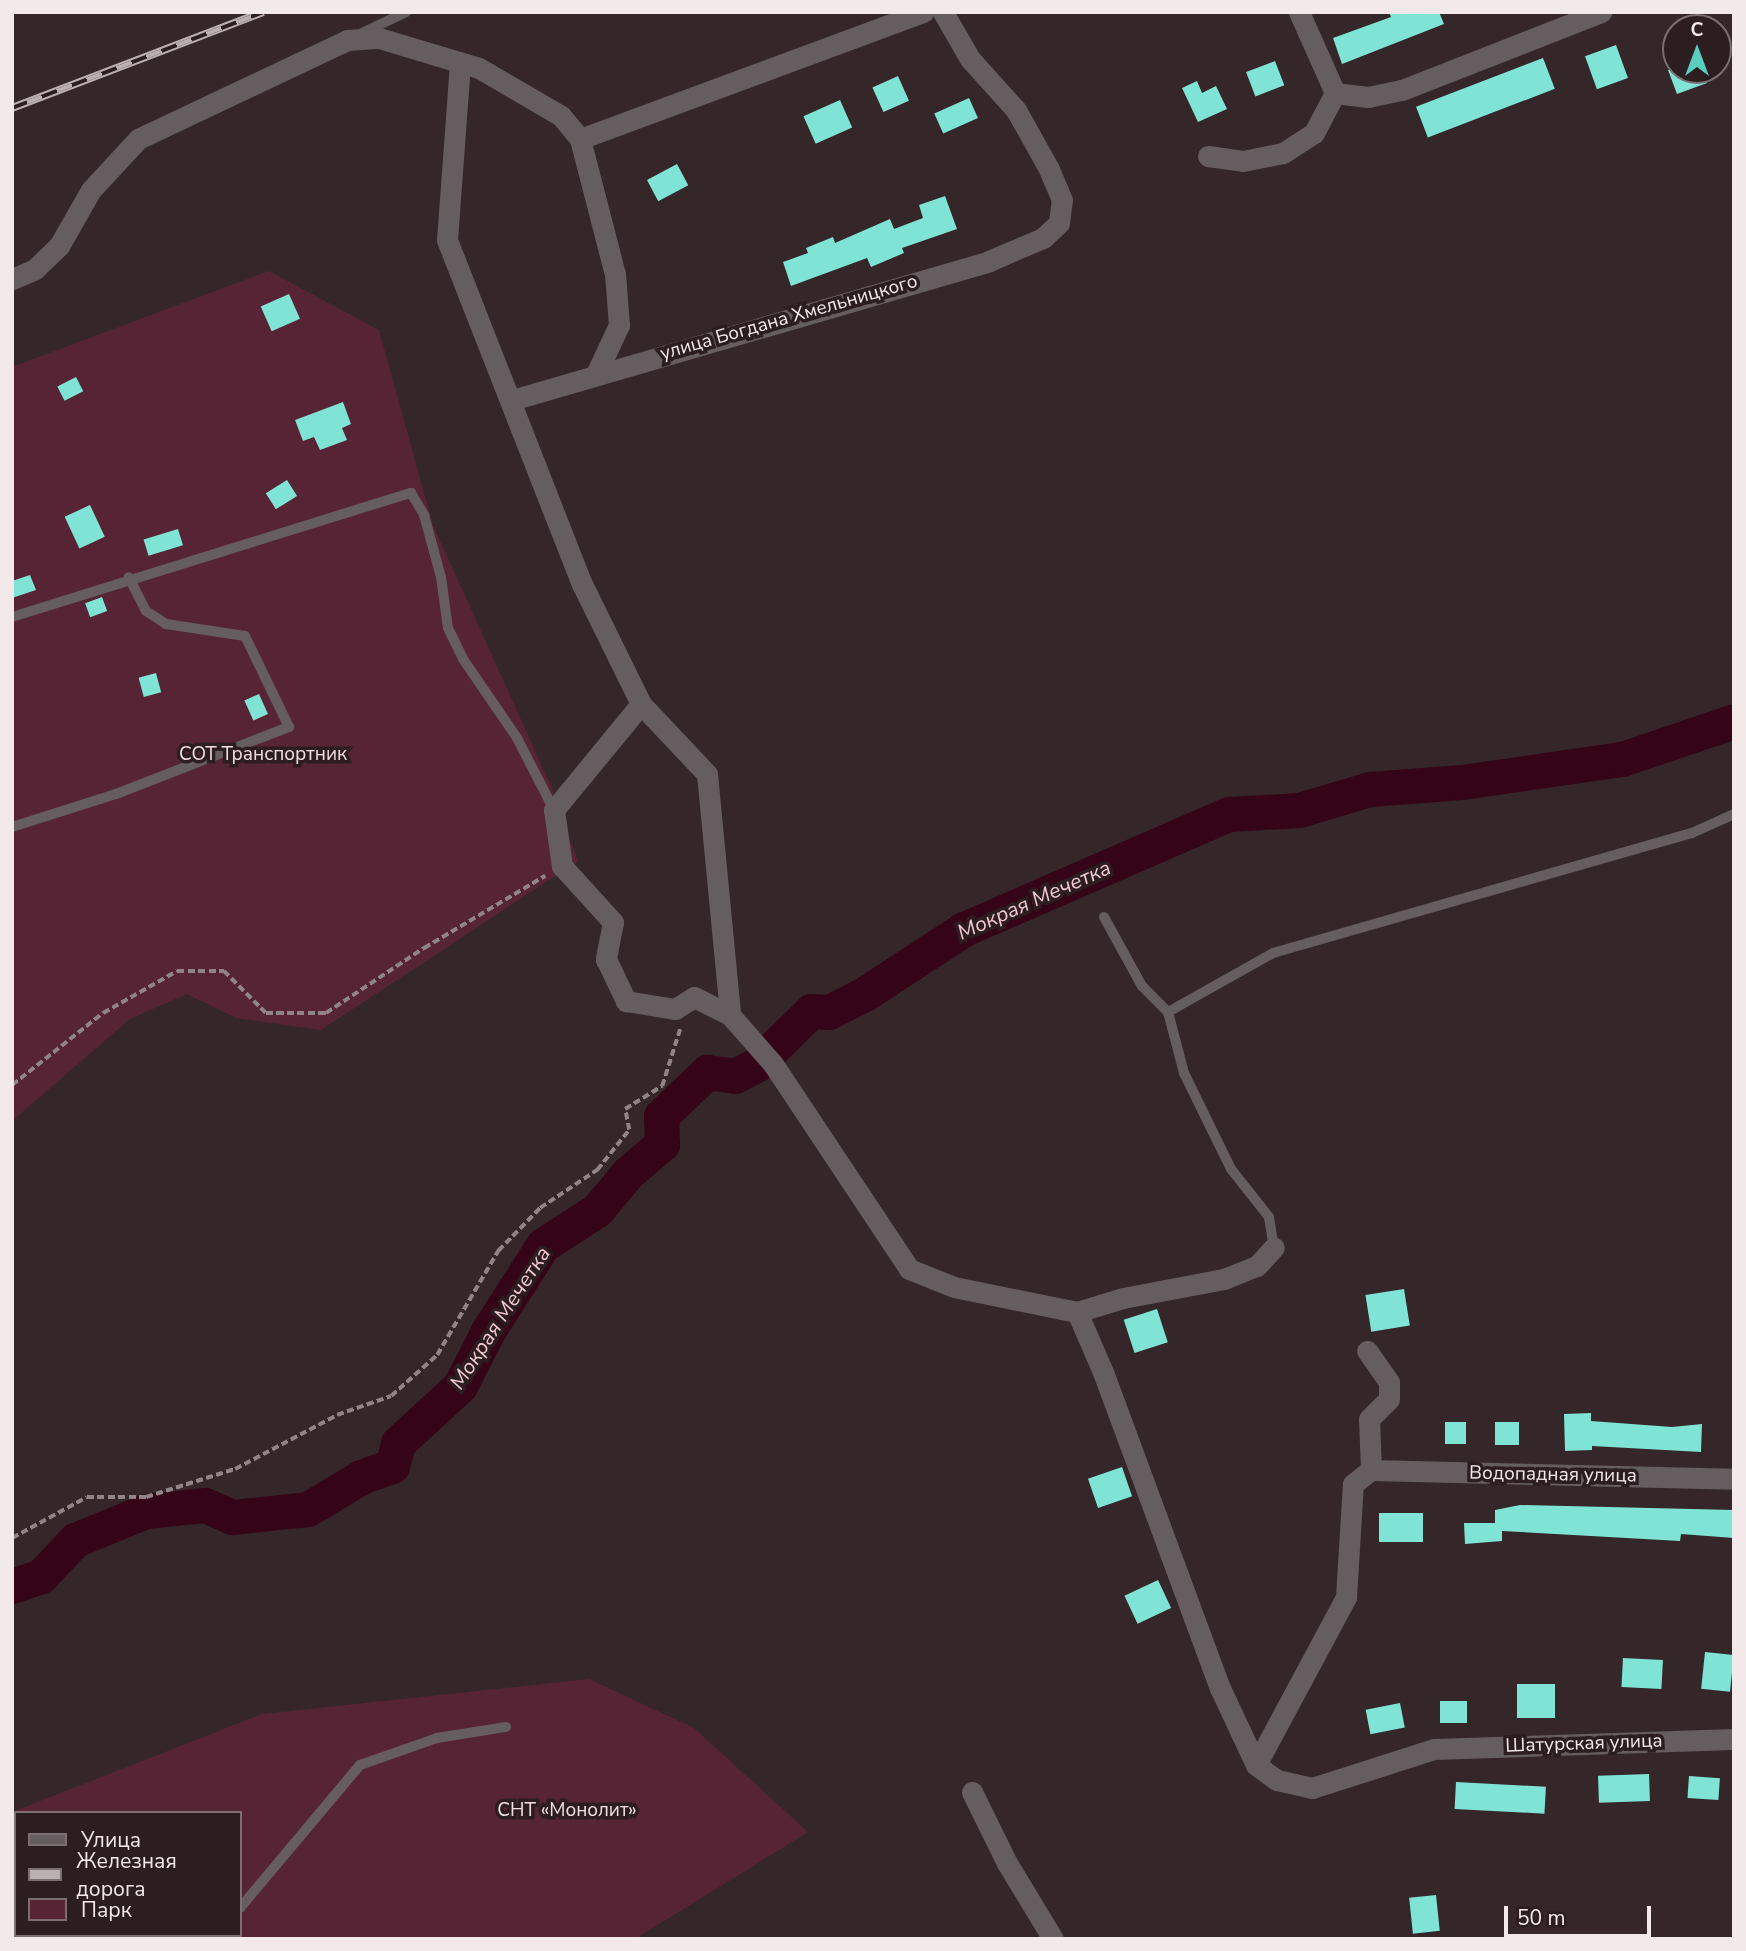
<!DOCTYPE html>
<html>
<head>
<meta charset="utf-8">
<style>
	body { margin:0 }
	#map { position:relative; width:1746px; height:1951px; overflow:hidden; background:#35262a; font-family:"Nunito Sans",sans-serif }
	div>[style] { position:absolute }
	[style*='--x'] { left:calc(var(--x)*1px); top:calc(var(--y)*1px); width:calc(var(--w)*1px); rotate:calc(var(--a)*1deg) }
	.green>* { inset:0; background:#562434 }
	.river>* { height:35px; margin:-17.5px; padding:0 17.5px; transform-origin:17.5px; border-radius:17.5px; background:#350417 }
	.building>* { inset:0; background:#7fe4d5; transform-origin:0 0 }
	.path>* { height:3.5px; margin-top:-1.75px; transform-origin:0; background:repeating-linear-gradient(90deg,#908487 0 7px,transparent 0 10.5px) }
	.lane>* { height:10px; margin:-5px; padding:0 5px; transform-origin:5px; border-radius:5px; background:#655d5f }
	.street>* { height:21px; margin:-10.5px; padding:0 10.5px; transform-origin:10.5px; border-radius:10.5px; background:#655d5f }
	.rail>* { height:8px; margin-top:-4px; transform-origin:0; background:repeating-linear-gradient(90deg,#2b1d20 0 16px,#baafb1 0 32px); box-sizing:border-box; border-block:2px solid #baafb1 }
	span { translate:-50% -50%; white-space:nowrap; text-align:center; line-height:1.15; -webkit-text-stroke:7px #2b1d20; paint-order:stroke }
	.street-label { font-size:19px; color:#f3e9eb }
	.park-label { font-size:19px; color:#f4dde2 }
	.water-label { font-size:21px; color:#f5c9d3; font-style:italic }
	.frame { position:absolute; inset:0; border:14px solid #f3e9eb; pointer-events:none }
	.legend { position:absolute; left:14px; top:1811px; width:228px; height:126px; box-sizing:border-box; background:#2b1d20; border:2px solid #7b6f71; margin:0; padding:9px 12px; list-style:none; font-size:21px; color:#f3e9eb }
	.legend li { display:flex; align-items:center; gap:14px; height:35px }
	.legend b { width:35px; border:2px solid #7b6f71 }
	.north { position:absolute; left:1662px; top:14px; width:70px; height:70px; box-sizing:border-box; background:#2b1d20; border:2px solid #7b6f71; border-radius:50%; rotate:0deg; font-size:19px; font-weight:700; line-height:28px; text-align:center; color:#f3e9eb }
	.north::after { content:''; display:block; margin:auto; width:24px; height:32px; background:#59cebe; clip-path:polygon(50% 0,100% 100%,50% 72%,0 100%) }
	.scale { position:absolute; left:1504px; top:1906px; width:147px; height:32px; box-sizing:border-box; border:4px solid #f3e9eb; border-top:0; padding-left:9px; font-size:21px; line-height:24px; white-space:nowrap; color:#f3e9eb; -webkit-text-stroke:5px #2b1d20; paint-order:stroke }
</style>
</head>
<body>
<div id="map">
	<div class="green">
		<div style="clip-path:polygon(269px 271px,379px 330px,433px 525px,552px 788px,578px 861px,321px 1030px,236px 1018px,187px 994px,130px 1019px,12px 1121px,12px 367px)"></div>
		<div style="clip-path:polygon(evenodd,589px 1679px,694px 1728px,808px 1832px,635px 1939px,12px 1939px,12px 1812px,262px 1714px,589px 1679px,16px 1813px,240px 1813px,240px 1935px,16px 1935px,16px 1813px)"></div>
	</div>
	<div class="river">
		<div style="--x:12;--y:1586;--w:31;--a:-19"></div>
		<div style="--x:41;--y:1576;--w:50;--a:-46.6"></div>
		<div style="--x:75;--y:1540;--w:77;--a:-22.2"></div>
		<div style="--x:146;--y:1511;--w:59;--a:-5.8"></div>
		<div style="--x:205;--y:1505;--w:30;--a:24"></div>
		<div style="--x:232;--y:1517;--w:76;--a:-6"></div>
		<div style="--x:308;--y:1509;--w:62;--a:-31.1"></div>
		<div style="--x:361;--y:1477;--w:33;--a:-20"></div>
		<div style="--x:392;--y:1466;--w:24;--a:-75"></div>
		<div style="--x:398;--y:1443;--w:84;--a:-42.6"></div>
		<div style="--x:460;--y:1386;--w:62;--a:-63"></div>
		<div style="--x:488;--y:1331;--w:102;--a:-57.4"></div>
		<div style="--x:543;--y:1245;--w:64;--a:-32.9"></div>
		<div style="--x:597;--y:1210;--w:48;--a:-50"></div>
		<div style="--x:628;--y:1173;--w:45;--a:-40.5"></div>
		<div style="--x:662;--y:1144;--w:28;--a:-92"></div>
		<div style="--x:661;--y:1116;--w:64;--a:-43.7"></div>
		<div style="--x:707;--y:1072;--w:28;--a:8"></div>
		<div style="--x:735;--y:1076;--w:24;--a:-28"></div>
		<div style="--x:756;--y:1065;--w:77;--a:-44.5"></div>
		<div style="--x:811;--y:1011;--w:18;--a:3"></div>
		<div style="--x:829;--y:1012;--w:38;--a:-27"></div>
		<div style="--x:863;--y:995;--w:121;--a:-33.2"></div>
		<div style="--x:964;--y:929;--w:289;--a:-23.5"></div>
		<div style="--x:1229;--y:814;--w:70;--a:-3.3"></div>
		<div style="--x:1299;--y:810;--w:74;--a:-16.5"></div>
		<div style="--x:1370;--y:789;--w:92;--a:-4.4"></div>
		<div style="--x:1462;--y:782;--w:162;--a:-8.2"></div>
		<div style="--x:1622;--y:759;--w:118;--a:-18.7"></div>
	</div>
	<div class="building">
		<div style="clip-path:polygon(1389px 12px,1439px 12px,1444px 24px,1342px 64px,1333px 38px,1391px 17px)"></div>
		<div style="left:1616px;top:45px;width:35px;height:33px;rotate:70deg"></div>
		<div style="left:1543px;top:58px;width:33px;height:136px;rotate:69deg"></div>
		<div style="left:1275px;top:61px;width:26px;height:31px;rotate:69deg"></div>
		<div style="clip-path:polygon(1668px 70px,1702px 70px,1707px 83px,1677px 94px)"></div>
		<div style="left:898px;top:76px;width:27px;height:28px;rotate:66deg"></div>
		<div style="clip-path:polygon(1197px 81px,1202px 93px,1216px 86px,1227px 109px,1198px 122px,1182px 88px)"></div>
		<div style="left:969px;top:98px;width:22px;height:38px;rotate:66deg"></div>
		<div style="left:840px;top:100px;width:30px;height:40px;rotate:66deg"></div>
		<div style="left:677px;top:164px;width:24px;height:34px;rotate:62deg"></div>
		<div style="clip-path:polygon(945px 196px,957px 229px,902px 248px,904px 253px,871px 267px,867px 258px,791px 286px,783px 262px,808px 253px,806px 248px,833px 237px,835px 243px,890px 219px,894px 229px,923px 218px,919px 205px)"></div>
		<div style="left:289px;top:294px;width:27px;height:31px;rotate:66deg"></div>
		<div style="left:76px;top:377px;width:16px;height:21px;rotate:63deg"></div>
		<div style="clip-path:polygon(343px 402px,351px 424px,342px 428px,347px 440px,320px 450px,314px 437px,303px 441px,295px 420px)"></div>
		<div style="left:287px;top:480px;width:19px;height:25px;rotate:58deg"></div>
		<div style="left:90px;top:505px;width:35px;height:28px;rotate:65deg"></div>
		<div style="left:178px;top:529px;width:17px;height:36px;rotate:73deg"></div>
		<div style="clip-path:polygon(30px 575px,36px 590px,12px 598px,12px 581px)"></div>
		<div style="left:102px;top:597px;width:15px;height:18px;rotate:70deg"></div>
		<div style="left:156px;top:673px;width:20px;height:18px;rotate:75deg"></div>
		<div style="left:259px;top:694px;width:22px;height:16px;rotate:66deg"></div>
		<div style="left:1404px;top:1289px;width:37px;height:39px;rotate:81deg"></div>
		<div style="left:1157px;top:1309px;width:35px;height:35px;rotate:72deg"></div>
		<div style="clip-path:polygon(1591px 1413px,1591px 1421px,1672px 1427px,1702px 1424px,1701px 1452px,1592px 1446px,1592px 1450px,1565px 1451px,1564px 1414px)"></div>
		<div style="left:1445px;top:1422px;width:21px;height:22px"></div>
		<div style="left:1495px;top:1422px;width:24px;height:23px"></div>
		<div style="left:1122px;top:1467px;width:31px;height:36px;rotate:71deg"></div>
		<div style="clip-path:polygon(1520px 1505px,1734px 1510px,1734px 1538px,1681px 1534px,1680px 1541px,1502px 1531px,1502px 1541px,1465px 1544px,1464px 1523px,1495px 1523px,1495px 1510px)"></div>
		<div style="left:1379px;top:1513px;width:44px;height:29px"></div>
		<div style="left:1158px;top:1580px;width:31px;height:37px;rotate:65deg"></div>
		<div style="left:1705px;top:1652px;width:29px;height:37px;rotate:6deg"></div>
		<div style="left:1623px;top:1658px;width:40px;height:29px;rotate:3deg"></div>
		<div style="left:1517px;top:1684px;width:38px;height:34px"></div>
		<div style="left:1467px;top:1701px;width:22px;height:27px;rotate:90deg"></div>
		<div style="left:1400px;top:1703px;width:25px;height:35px;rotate:79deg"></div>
		<div style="left:1649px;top:1774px;width:27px;height:51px;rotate:88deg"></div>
		<div style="left:1689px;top:1776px;width:31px;height:22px;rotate:4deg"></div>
		<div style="left:1456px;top:1782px;width:90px;height:27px;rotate:3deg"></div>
		<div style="left:1436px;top:1895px;width:36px;height:27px;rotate:84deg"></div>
	</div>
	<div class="path">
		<div style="--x:12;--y:1085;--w:116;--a:-38.4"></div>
		<div style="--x:103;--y:1013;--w:85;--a:-29.6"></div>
		<div style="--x:177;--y:971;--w:47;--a:0"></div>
		<div style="--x:224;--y:971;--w:59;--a:45"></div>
		<div style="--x:266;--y:1013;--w:60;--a:0"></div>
		<div style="--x:326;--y:1013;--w:118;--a:-33.6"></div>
		<div style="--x:424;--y:948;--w:141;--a:-30.8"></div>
		<div style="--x:12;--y:1538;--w:85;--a:-28.7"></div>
		<div style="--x:87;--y:1497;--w:59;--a:0"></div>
		<div style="--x:146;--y:1497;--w:93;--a:-17.5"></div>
		<div style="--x:235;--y:1469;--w:115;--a:-27.9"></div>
		<div style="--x:337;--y:1415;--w:57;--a:-19.4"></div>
		<div style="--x:391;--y:1396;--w:62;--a:-41.7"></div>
		<div style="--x:437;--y:1355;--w:121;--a:-59.6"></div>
		<div style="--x:498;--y:1251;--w:60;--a:-45.7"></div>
		<div style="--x:540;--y:1208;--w:69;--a:-33.7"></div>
		<div style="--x:597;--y:1170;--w:51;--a:-51.3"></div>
		<div style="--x:629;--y:1130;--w:21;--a:-101"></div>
		<div style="--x:625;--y:1109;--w:44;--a:-31.9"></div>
		<div style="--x:662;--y:1086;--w:60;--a:-72.5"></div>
	</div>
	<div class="lane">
		<div style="--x:362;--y:33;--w:49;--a:-25.5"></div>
		<div style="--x:12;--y:617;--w:418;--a:-17.3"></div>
		<div style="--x:411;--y:493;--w:26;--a:59"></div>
		<div style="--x:424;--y:515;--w:64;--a:74.7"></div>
		<div style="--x:441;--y:577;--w:51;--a:82.2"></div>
		<div style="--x:448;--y:628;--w:34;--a:64"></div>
		<div style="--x:463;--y:659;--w:96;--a:55.6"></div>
		<div style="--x:517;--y:738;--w:81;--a:62.8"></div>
		<div style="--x:12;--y:827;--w:109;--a:-17.6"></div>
		<div style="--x:116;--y:794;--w:186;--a:-21.2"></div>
		<div style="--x:289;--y:727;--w:101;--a:-115.8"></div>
		<div style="--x:245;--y:636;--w:80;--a:-171.4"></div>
		<div style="--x:166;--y:624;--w:24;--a:-147"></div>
		<div style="--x:146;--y:611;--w:38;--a:-117"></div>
		<div style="--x:1104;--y:917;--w:79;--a:61.2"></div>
		<div style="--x:1142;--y:986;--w:37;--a:45"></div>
		<div style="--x:1168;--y:1012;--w:63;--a:75.3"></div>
		<div style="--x:1184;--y:1073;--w:107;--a:63.9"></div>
		<div style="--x:1231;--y:1169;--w:61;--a:51.6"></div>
		<div style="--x:1269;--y:1217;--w:30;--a:81"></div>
		<div style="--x:1168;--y:1012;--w:120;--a:-29.3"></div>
		<div style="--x:1273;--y:953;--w:436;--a:-16"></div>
		<div style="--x:1692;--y:833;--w:46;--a:-24.3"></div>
		<div style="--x:240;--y:1908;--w:187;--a:-50"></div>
		<div style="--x:360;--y:1765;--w:82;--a:-19.3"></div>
		<div style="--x:437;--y:1738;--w:70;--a:-9.1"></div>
		<div style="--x:219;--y:1939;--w:4;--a:-76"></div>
	</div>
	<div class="street">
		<div style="--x:1299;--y:12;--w:89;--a:66"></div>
		<div style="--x:460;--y:63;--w:177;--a:94.2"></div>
		<div style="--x:447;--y:240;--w:370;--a:68.6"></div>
		<div style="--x:582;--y:584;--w:134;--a:63.8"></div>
		<div style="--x:641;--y:704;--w:96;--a:46.7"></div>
		<div style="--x:707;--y:774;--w:242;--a:84.5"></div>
		<div style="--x:580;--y:139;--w:366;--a:-20.3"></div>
		<div style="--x:1208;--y:156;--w:35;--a:8"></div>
		<div style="--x:1243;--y:161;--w:41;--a:-11.3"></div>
		<div style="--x:1283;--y:153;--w:37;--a:-33"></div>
		<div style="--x:1314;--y:133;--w:45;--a:-62.3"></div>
		<div style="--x:1335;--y:93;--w:33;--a:7"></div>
		<div style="--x:1368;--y:97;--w:35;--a:-12"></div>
		<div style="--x:1402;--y:90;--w:214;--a:-21.4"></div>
		<div style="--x:12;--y:279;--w:25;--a:-23"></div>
		<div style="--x:35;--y:269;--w:33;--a:-44"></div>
		<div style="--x:59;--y:246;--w:64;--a:-60.3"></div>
		<div style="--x:91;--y:190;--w:69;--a:-47.3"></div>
		<div style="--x:138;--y:139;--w:231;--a:-25.3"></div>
		<div style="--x:347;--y:40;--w:32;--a:-4"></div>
		<div style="--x:379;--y:38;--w:104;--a:16.7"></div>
		<div style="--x:479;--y:68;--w:95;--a:30.3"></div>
		<div style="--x:561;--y:116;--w:30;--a:50"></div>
		<div style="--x:580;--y:139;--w:139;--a:75.5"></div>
		<div style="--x:615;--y:274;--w:51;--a:85.5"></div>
		<div style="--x:619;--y:325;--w:54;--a:115.1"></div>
		<div style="--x:512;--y:400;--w:497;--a:-16.2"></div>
		<div style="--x:989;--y:261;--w:59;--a:-23.1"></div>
		<div style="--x:1043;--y:238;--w:22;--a:-43"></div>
		<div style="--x:1059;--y:223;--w:23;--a:-83"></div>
		<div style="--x:1062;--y:200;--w:34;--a:-113"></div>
		<div style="--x:1049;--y:169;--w:68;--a:-119.2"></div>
		<div style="--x:1016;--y:110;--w:69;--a:-132"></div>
		<div style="--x:970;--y:59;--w:54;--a:-119.9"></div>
		<div style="--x:641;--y:704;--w:137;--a:129.4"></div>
		<div style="--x:554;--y:810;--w:57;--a:81.9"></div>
		<div style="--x:562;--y:866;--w:76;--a:47.7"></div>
		<div style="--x:613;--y:922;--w:38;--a:101"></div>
		<div style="--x:606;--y:959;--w:47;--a:64.5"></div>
		<div style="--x:626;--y:1001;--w:50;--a:9.3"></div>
		<div style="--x:675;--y:1009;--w:22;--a:-32"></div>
		<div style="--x:694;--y:997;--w:40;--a:26.6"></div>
		<div style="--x:730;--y:1015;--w:65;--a:48.7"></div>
		<div style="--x:773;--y:1064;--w:246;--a:56.4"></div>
		<div style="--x:909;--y:1269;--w:48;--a:21.8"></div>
		<div style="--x:954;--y:1287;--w:126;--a:11.5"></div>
		<div style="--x:1077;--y:1312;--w:65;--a:66.6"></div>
		<div style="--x:1103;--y:1372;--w:337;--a:69.7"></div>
		<div style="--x:1220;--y:1688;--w:85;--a:64.9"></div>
		<div style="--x:1256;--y:1765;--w:26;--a:36"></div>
		<div style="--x:1277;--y:1780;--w:36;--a:13"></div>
		<div style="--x:1312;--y:1788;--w:128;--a:-17.7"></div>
		<div style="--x:1434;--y:1749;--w:300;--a:-1.9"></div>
		<div style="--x:1077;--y:1312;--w:48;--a:-16.9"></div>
		<div style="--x:1123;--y:1298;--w:103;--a:-10.7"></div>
		<div style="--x:1224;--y:1279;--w:35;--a:-22"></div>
		<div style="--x:1257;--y:1266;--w:25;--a:-48"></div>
		<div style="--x:1371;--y:1470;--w:363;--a:1.4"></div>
		<div style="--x:1256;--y:1765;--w:191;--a:-61.8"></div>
		<div style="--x:1346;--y:1597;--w:113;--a:-86.5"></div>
		<div style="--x:1353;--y:1484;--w:23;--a:-38"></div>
		<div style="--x:1371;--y:1470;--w:51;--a:-92.2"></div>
		<div style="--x:1369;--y:1419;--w:28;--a:-45"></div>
		<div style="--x:1389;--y:1399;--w:17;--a:-90"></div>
		<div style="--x:1389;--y:1382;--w:38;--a:-125"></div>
		<div style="--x:972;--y:1792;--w:79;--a:63.8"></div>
		<div style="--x:1007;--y:1863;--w:89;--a:58.8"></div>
	</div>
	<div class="rail">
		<div style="--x:12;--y:108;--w:269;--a:-20.9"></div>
	</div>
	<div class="street-label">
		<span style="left:789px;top:318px;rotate:-16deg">улица Богдана Хмельницкого</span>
		<span style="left:1553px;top:1475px;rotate:1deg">Водопадная улица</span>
		<span style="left:1584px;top:1744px;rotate:-2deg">Шатурская улица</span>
	</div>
	<div class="park-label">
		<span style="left:263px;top:755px">СОТ Транспортник</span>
		<span style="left:567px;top:1811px">СНТ «Монолит»</span>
	</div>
	<div class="water-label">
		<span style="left:1034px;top:900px;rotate:-24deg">Мокрая Мечетка</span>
		<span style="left:500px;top:1318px;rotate:-57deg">Мокрая Мечетка</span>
	</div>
	<div class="frame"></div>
	<ul class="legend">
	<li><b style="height:9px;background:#655d5f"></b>Улица</li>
	<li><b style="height:9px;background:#baafb1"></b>Железная дорога</li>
	<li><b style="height:19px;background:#562434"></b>Парк</li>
	</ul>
	<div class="north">С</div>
	<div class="scale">50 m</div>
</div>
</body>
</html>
